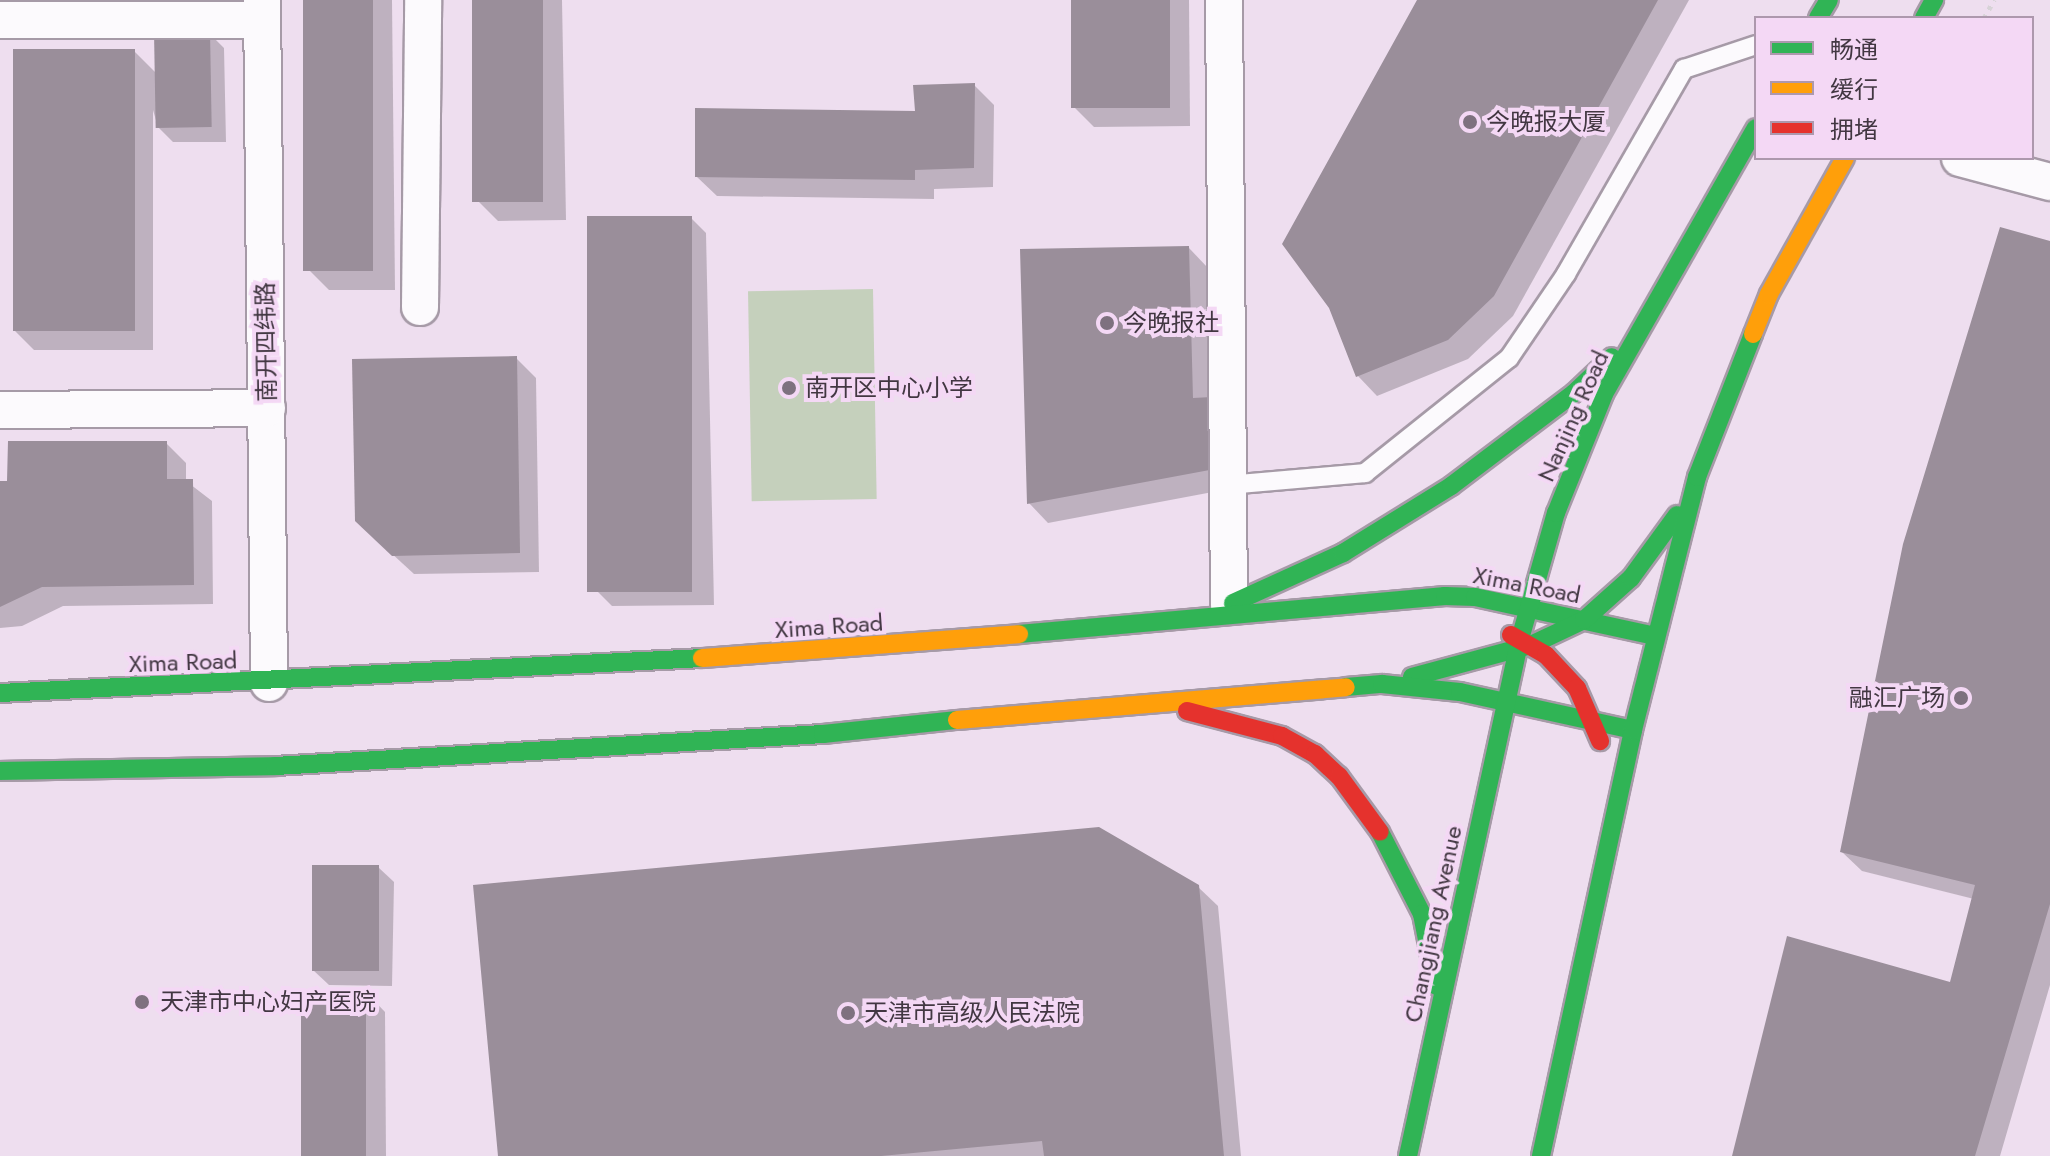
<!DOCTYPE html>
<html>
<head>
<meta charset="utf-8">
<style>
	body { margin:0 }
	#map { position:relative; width:2050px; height:1156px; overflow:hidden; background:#eedeef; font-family:Jost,"Noto Sans SC",sans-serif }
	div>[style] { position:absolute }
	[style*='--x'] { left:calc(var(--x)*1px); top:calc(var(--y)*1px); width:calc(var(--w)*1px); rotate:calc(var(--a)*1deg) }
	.green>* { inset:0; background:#c5d0bc; transform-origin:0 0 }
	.shadow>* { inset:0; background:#0003 }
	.building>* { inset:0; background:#9a8e9a; transform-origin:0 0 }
	.path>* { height:5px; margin-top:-2.5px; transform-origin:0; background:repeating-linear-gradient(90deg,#d7d3d7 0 4px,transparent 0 10px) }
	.roads { filter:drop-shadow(2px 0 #a69aa7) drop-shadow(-2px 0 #a69aa7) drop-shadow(0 2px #a69aa7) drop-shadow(0 -2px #a69aa7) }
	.lane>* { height:18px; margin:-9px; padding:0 9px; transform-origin:9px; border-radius:9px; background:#fcfafd }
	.street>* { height:36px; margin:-18px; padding:0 18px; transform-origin:18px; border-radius:18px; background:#fcfafd }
	.fast>* { height:18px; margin:-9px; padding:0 9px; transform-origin:9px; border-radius:9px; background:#30b455 }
	.slow>* { height:18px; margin:-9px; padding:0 9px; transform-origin:9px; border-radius:9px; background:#ff9f0a }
	.jam>* { height:18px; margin:-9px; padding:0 9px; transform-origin:9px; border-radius:9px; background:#e5322d }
	.dots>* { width:22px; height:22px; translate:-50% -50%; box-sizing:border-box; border:4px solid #f4d8f5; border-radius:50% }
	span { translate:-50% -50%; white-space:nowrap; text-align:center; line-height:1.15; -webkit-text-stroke:8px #f4d8f5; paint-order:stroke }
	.poi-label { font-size:24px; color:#423742 }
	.left { translate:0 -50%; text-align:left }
	.right { translate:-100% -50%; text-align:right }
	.street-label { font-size:24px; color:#423742 }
	.legend { position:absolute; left:1754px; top:16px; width:280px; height:144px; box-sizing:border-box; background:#f4d8f5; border:2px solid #ad98ad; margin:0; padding:10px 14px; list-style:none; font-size:24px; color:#423742 }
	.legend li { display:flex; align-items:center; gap:16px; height:40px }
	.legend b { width:40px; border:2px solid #ad98ad }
</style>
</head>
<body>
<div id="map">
	<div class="green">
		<div style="left:873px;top:289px;width:210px;height:125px;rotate:89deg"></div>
	</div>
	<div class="shadow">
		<div style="clip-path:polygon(2px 0,59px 0,59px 19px,2px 2px)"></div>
		<div style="clip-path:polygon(87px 0,144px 0,144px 16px,102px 15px)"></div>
		<div style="clip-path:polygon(168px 0,226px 0,225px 20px,168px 4px)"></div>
		<div style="clip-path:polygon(305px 0,392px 0,395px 290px,329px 290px,309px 270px)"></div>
		<div style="clip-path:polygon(474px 0,562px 0,566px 220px,498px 221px,478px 201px)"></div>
		<div style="clip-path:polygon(1073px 0,1189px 0,1190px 126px,1094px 127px,1074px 107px)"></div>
		<div style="clip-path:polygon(1419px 0,1689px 0,1513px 316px,1468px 359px,1377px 396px,1358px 376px)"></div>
		<div style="clip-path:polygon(209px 33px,224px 48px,226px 142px,173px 142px,158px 127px,153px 110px,153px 350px,34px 350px,14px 330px,134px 51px,157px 74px)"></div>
		<div style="clip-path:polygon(974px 85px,994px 105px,993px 187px,934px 189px,934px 199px,717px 196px,697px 177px,917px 113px)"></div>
		<div style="clip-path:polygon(691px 218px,706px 233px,714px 605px,612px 606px,597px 591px)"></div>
		<div style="clip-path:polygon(2050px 244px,2050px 985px,2000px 1156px,1734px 1156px,1952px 984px,1974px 899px,1862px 871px,1842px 852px)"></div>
		<div style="clip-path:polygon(1189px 248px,1208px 268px,1234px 488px,1048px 523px,1029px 503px)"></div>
		<div style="clip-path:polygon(516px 358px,536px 378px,539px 572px,414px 574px,377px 540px)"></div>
		<div style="clip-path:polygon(166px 443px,186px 463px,186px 481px,212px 501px,213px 604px,63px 606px,22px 626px,0 628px,0 483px)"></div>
		<div style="clip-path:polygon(378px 867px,394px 882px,392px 986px,329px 985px,313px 970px)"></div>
		<div style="clip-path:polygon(1197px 886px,1218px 906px,1241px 1156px,500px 1156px)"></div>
		<div style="clip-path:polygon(366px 992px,385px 1012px,386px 1156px,304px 1156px)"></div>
	</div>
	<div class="building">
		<div style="left:303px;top:0;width:70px;height:271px"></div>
		<div style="left:472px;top:0;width:71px;height:202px"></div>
		<div style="left:1071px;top:0;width:99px;height:108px"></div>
		<div style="clip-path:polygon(1417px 0,1658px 0,1494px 296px,1448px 340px,1356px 377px,1329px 308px,1282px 244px)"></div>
		<div style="left:210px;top:31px;width:96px;height:56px;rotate:89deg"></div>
		<div style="left:13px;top:49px;width:122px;height:282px"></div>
		<div style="clip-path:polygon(975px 83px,974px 168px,915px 170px,915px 180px,695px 177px,695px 108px,915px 111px,913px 85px)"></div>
		<div style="left:587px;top:216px;width:105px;height:376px"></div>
		<div style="clip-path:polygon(2000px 227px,2050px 241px,2050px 904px,1975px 1156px,1732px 1156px,1787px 936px,1950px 982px,1975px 885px,1840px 852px,1903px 544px)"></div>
		<div style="clip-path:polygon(1189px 246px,1193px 398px,1212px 397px,1215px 469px,1027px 504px,1020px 249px)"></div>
		<div style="clip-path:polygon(517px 356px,520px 553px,392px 556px,355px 521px,352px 359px)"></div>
		<div style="clip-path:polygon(8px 441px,167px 441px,167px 479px,193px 479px,194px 585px,42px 587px,0 607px,0 481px,7px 481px)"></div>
		<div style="clip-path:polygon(1099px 827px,1199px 885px,1224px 1156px,1044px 1156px,1042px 1141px,881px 1156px,498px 1156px,473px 885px)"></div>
		<div style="left:312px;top:865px;width:67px;height:106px"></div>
		<div style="left:301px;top:990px;width:65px;height:166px"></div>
	</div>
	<div class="path">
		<div style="--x:1984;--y:18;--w:21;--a:-61"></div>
	</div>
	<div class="roads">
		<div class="lane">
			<div style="--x:1228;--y:485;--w:138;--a:-5"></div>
			<div style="--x:1365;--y:473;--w:184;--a:-38.6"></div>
			<div style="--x:1509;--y:358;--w:102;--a:-55.8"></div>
			<div style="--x:1566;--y:274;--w:237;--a:-60.1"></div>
			<div style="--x:1684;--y:69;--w:76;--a:-18.4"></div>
		</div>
		<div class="street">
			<div style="--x:262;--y:0;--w:683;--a:89.41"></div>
			<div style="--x:1224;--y:0;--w:605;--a:89.53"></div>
			<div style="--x:0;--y:20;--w:262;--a:0"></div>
			<div style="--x:1960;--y:158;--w:93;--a:14.9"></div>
			<div style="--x:420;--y:307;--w:307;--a:-89.4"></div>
			<div style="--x:0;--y:410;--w:267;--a:-0.4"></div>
		</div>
		<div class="fast">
			<div style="--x:1818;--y:18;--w:21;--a:-59"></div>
			<div style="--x:1924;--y:18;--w:21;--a:-61"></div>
			<div style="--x:1233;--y:603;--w:121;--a:-24.4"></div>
			<div style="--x:1343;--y:553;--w:127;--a:-31.8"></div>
			<div style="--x:1451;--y:486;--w:154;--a:-37.1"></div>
			<div style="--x:1574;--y:393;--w:52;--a:-43.5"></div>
			<div style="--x:1019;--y:634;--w:428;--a:-5.1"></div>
			<div style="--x:1445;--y:596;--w:30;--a:2"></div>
			<div style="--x:1475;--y:597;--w:185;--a:12.2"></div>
			<div style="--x:1412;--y:677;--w:123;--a:-15.1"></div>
			<div style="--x:1531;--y:645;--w:59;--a:-25.3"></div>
			<div style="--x:1584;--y:620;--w:63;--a:-41.8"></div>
			<div style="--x:1631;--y:578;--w:78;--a:-53.9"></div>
			<div style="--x:1346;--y:687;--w:36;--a:-5"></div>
			<div style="--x:1382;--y:684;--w:78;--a:5.9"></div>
			<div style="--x:1460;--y:692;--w:177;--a:12.4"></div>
			<div style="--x:0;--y:693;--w:703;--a:-2.85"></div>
			<div style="--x:0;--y:771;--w:275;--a:-1"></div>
			<div style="--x:275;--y:766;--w:549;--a:-3.34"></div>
			<div style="--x:823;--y:734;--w:135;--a:-6"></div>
			<div style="--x:1380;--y:832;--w:92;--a:62.9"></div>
			<div style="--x:1422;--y:914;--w:73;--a:79"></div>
			<div style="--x:1408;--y:1156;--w:529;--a:-77.78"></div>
			<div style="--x:1520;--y:639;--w:131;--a:-74.1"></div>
			<div style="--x:1556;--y:513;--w:128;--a:-68"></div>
			<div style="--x:1604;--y:394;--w:306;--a:-60.3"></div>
			<div style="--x:1541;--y:1156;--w:436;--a:-77.8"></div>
			<div style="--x:1633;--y:730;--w:261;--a:-75.8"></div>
			<div style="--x:1697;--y:477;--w:154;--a:-68.6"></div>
		</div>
		<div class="slow">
			<div style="--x:1753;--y:334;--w:43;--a:-68.2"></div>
			<div style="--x:1769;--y:294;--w:156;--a:-60.8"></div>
			<div style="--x:702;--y:658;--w:318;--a:-4.3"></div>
			<div style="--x:957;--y:720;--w:390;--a:-4.8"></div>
		</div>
		<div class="jam">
			<div style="--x:1511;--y:635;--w:40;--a:29.7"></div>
			<div style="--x:1546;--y:655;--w:45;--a:46.8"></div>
			<div style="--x:1577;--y:688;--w:58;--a:66.5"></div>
			<div style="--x:1187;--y:711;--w:98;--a:14.7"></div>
			<div style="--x:1282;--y:736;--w:38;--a:29"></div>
			<div style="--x:1315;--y:754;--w:33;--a:43"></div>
			<div style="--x:1339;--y:776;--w:69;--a:53.8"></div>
		</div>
	</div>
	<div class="dots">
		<div style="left:1470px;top:122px;background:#7e717f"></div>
		<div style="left:1107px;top:323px;background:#7e717f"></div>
		<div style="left:789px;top:388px;background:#7e717f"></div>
		<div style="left:1961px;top:698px;background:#7e717f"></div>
		<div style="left:142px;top:1002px;background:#7e717f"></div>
		<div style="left:848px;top:1013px;background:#7e717f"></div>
	</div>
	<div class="poi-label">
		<span class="left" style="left:1486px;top:122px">今晚报大厦</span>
		<span class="left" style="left:1123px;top:323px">今晚报社</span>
		<span class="left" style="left:805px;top:388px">南开区中心小学</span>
		<span class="right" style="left:1945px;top:698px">融汇广场</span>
		<span class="left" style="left:160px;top:1002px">天津市中心妇产医院</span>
		<span class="left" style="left:864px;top:1013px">天津市高级人民法院</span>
	</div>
	<div class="street-label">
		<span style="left:266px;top:342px;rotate:-91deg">南开四纬路</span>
		<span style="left:1573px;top:416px;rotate:-66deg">Nanjing Road</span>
		<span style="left:1527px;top:585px;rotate:11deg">Xima Road</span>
		<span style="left:829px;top:626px;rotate:-4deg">Xima Road</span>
		<span style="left:183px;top:662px;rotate:-2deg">Xima Road</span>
		<span style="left:1433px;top:924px;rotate:-78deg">Changjiang Avenue</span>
	</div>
	<ul class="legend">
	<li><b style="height:10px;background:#30b455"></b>畅通</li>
	<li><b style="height:10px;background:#ff9f0a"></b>缓行</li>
	<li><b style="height:10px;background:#e5322d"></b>拥堵</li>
	</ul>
</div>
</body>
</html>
